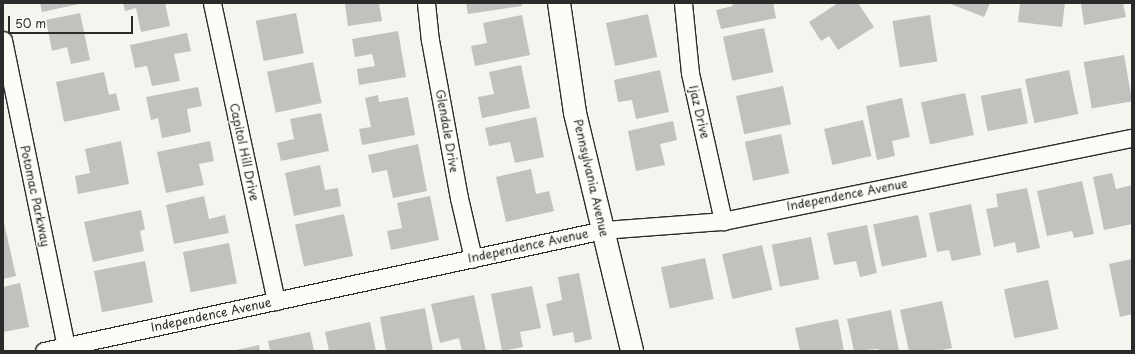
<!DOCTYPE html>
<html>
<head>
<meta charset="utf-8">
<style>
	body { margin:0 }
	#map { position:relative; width:1135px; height:354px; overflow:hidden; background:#f5f4ef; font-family:"Playpen Sans",sans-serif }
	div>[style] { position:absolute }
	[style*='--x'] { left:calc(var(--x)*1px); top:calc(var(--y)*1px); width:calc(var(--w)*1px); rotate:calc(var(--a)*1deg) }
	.building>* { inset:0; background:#c2c1be; transform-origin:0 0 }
	.roads { filter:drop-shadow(1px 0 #2b2b2b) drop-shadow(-1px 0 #2b2b2b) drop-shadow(0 1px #2b2b2b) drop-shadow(0 -1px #2b2b2b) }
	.street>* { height:17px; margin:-8.5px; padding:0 8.5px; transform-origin:8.5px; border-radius:8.5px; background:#fdfcf7 }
	.secondary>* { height:22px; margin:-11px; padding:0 11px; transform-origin:11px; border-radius:11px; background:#fdfcf7 }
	span { translate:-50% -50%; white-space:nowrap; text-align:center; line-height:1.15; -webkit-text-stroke:3px #fdfcf7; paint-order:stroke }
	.street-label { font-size:12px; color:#2b2b2b }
	.frame { position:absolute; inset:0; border:4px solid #2b2b2b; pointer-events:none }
	.scale { position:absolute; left:8px; top:16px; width:125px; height:18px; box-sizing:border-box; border:2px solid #2b2b2b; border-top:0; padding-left:5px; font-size:12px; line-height:14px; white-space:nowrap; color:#2b2b2b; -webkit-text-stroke:3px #fdfcf7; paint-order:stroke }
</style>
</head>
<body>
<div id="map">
	<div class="building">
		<div style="clip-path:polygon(40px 3px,79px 3px,79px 4px,42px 12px)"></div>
		<div style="clip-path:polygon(123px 3px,165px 3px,170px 26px,141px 32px,136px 8px,125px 11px)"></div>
		<div style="clip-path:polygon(345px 3px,379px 3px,382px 21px,348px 26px)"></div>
		<div style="clip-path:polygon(466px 3px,521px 3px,522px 6px,468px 14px)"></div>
		<div style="clip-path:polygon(732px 3px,773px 3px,776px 18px,721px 29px,716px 10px,733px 6px)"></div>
		<div style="clip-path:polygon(838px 3px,858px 3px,874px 27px,838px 50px,829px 36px,821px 41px,809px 22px)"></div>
		<div style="clip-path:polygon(948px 3px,990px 3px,984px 17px)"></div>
		<div style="clip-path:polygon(1020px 3px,1065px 3px,1062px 27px,1018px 22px)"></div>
		<div style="clip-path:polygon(1081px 3px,1123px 3px,1126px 17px,1084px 25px)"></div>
		<div style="clip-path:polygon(80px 13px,90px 60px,71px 64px,67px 47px,52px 51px,46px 20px)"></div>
		<div style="left:296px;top:13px;width:41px;height:41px;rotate:79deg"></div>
		<div style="left:648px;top:14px;width:44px;height:43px;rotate:78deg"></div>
		<div style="clip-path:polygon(522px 15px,530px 55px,475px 66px,471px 46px,487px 43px,483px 23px)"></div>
		<div style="left:930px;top:15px;width:47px;height:38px;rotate:81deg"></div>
		<div style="left:764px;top:28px;width:45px;height:42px;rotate:78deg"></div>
		<div style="clip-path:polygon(398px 31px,406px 77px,359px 85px,357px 69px,375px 66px,372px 54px,355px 57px,352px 39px)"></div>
		<div style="clip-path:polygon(187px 33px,191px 51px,174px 54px,180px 81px,152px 86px,147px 66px,135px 68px,130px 45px)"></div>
		<div style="left:1124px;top:55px;width:47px;height:41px;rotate:80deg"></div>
		<div style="left:313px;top:62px;width:42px;height:47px;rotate:78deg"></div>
		<div style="clip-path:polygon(521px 65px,530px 108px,482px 118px,478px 97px,494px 94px,489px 72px)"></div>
		<div style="clip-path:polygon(660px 70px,669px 112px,636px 119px,632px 100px,618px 102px,614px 80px)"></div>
		<div style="left:1069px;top:70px;width:45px;height:45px;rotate:78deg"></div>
		<div style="clip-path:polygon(104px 72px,109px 95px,116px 93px,120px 110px,64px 122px,56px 82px)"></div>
		<div style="left:783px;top:86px;width:39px;height:48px;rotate:78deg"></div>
		<div style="clip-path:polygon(198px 87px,202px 106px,187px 109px,191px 132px,162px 138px,158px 118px,151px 120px,146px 97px)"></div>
		<div style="left:1021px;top:88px;width:36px;height:41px;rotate:79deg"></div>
		<div style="left:965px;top:93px;width:43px;height:45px;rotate:78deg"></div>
		<div style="clip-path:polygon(378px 95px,379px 102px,408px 97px,415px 135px,362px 145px,359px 129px,371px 127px,365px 98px)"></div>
		<div style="clip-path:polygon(902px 98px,910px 137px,892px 141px,895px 156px,877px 160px,866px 106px)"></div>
		<div style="clip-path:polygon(321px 113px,329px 151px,281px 161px,277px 143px,294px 139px,290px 119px)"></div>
		<div style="clip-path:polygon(536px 117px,544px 157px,515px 163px,510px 142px,489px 146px,485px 128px)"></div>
		<div style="left:863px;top:120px;width:37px;height:40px;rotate:77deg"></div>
		<div style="clip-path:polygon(673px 121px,677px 140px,660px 144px,665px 165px,636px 171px,628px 131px)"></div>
		<div style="left:781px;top:134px;width:40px;height:37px;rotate:78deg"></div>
		<div style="clip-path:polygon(121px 141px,129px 184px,78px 194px,75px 176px,90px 173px,85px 149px)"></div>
		<div style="clip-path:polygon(210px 141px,214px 161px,199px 164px,204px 185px,166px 193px,157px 152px)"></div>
		<div style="clip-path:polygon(418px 144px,427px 191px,393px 198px,387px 170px,372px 173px,368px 155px)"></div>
		<div style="clip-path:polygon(320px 165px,325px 190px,338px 188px,341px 206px,294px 216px,285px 173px)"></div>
		<div style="clip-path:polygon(531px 169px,536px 194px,549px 191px,554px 211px,506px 222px,496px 177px)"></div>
		<div style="clip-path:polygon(1112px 173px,1116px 189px,1132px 185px,1132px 224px,1104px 230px,1093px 177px)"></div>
		<div style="clip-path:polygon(1082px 181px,1094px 234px,1074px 238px,1072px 231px,1047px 236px,1037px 191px)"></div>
		<div style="clip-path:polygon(1027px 188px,1040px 248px,1017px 253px,1015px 242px,994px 247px,986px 209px,998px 207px,996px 194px)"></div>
		<div style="clip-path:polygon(204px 196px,209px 219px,225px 215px,229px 233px,174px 244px,166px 205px)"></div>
		<div style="clip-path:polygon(430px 196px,439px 240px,391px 250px,387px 231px,402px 228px,397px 203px)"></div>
		<div style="clip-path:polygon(971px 204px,981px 255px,952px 261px,949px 250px,937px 252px,929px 213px)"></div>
		<div style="clip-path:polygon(141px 210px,145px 229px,140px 231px,144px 251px,93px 262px,84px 222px)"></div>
		<div style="left:344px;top:214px;width:43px;height:50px;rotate:78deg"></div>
		<div style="left:918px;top:215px;width:43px;height:46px;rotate:78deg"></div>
		<div style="clip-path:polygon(4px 223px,16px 276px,3px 279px,3px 224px)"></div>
		<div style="clip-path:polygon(867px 225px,877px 273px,860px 277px,856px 261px,834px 265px,827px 233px)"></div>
		<div style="left:811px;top:237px;width:43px;height:40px;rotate:79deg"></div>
		<div style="left:229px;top:243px;width:41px;height:47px;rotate:79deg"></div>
		<div style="left:762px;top:245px;width:46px;height:41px;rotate:77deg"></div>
		<div style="left:705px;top:258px;width:42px;height:45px;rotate:78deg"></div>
		<div style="clip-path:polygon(1132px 259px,1132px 314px,1120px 317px,1109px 264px)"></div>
		<div style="left:145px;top:261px;width:42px;height:52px;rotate:79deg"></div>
		<div style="clip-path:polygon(579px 273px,592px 339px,575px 343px,573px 332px,553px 336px,546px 304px,562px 300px,558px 277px)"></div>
		<div style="left:1048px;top:280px;width:50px;height:45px;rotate:78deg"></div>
		<div style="clip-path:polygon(20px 283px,29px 327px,3px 332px,3px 287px)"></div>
		<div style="clip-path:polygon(532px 286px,541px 328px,520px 332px,523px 347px,502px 351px,491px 294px)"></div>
		<div style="clip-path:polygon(474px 295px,486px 351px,462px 351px,459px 338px,440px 343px,431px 304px)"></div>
		<div style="clip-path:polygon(942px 301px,952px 348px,936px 351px,909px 351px,900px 310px)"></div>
		<div style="clip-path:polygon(425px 308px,433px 351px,386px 351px,380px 317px)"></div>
		<div style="clip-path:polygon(891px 310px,899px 351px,879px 351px,878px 349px,854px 351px,847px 319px)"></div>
		<div style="clip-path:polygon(838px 319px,844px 351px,800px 351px,795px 328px)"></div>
		<div style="clip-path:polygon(370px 322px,376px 351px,329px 351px,325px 332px)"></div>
		<div style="clip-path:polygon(310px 332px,314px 351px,270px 351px,268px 341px)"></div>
		<div style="clip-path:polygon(259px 345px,260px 351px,236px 351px,236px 350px)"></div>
	</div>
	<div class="roads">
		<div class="street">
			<div style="--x:212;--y:3;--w:305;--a:77.9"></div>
			<div style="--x:426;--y:3;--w:37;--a:84"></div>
			<div style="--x:430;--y:40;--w:161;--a:79.6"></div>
			<div style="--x:459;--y:198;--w:62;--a:76.9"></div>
			<div style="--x:683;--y:3;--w:70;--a:84.3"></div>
			<div style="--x:690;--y:73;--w:152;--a:77.4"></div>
			<div style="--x:3;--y:40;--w:318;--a:78.4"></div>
			<div style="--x:44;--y:351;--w:572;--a:-12.21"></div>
			<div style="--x:603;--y:230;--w:120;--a:-4.3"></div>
			<div style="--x:723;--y:221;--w:417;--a:-11.5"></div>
		</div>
		<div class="secondary">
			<div style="--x:559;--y:3;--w:111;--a:81.7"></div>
			<div style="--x:575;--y:113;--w:245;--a:76.5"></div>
		</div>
	</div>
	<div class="street-label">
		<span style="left:699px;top:112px;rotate:77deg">Ijaz Drive</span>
		<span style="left:447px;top:131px;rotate:80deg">Glendale Drive</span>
		<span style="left:244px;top:152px;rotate:78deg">Capitol Hill Drive</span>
		<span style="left:591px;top:178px;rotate:77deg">Pennsylvania Avenue</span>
		<span style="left:847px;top:195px;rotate:-11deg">Independence Avenue</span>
		<span style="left:35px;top:196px;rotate:78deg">Potomac Parkway</span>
		<span style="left:528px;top:246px;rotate:-12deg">Independence Avenue</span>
		<span style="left:211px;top:315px;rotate:-12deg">Independence Avenue</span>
	</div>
	<div class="frame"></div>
	<div class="scale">50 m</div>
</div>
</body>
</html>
